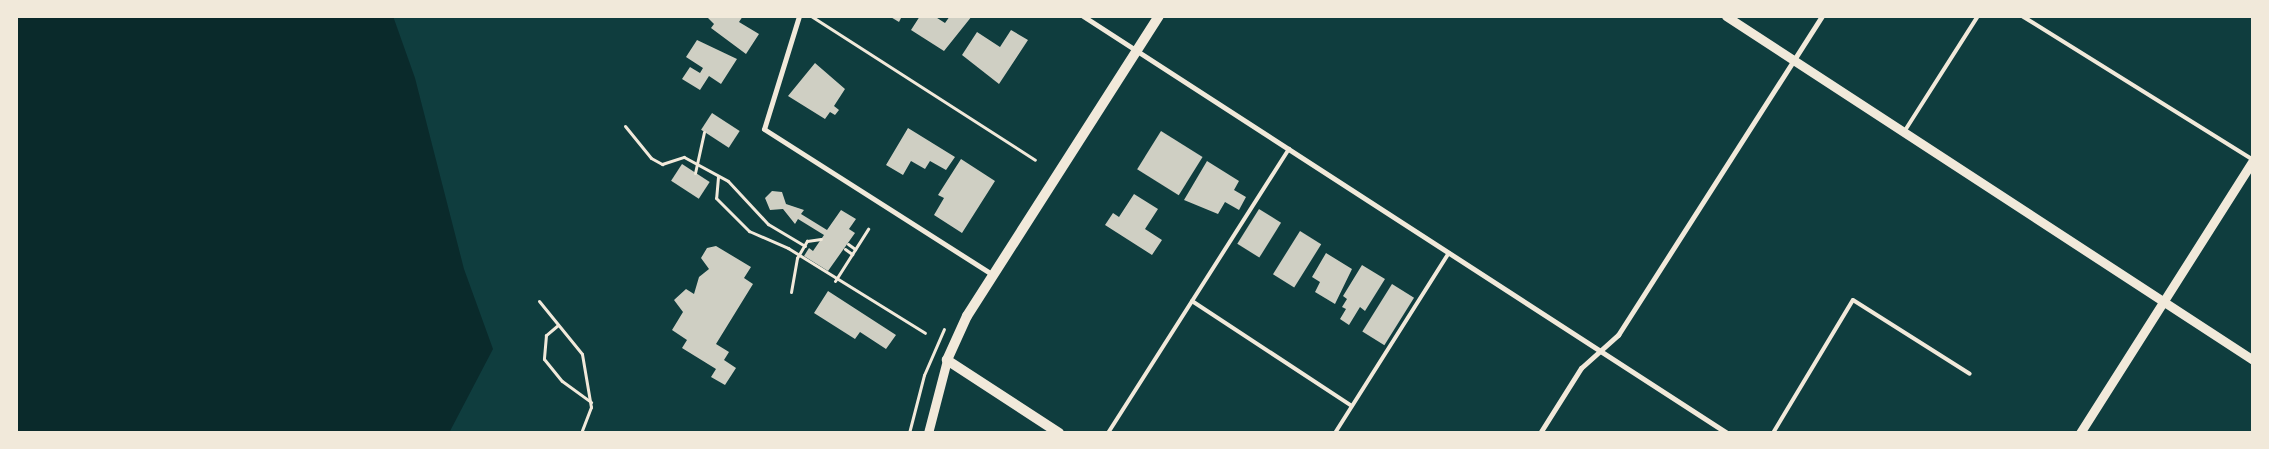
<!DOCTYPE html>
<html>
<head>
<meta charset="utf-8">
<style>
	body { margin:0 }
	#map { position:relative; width:2269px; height:449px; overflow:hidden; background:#0f3d3e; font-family:"Public Sans",sans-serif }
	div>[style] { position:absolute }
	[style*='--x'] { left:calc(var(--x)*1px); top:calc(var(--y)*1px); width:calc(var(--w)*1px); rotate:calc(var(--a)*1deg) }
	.water>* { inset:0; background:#0a2a2b }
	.building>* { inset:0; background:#cfcfc3; transform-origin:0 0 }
	.path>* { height:3px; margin:-1.5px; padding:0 1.5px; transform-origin:1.5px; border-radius:1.5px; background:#f1e9da }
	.service>* { height:4px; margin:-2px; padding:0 2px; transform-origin:2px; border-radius:2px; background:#f1e9da }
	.minor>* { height:5px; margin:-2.5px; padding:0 2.5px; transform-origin:2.5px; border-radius:2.5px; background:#f1e9da }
	.tertiary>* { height:9px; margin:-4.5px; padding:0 4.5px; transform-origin:4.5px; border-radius:4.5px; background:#f1e9da }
	.secondary>* { height:10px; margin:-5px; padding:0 5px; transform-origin:5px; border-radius:5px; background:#f1e9da }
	span { translate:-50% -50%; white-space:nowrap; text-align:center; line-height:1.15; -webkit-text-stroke:4.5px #f1e9da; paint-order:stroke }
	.frame { position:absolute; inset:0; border:18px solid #f1e9da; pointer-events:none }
</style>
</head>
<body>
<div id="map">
	<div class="water">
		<div style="clip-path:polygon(16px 16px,393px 16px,415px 78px,464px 269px,493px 349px,449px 433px,16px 433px)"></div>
	</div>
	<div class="building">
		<div style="clip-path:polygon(706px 16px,743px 16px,739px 22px,759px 34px,746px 54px,711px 28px,714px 24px)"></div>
		<div style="clip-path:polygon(889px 16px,902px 16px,899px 22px)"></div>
		<div style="clip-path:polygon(920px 16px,934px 16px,945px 23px,950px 16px,972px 16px,944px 51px,911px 30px)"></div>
		<div style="clip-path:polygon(1011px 30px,1028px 40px,999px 84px,962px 55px,977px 32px,1000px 47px)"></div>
		<div style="clip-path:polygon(697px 40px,737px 59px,721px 84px,709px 76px,700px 90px,682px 79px,690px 67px,700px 73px,703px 68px,686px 57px)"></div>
		<div style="clip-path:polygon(815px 63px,845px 89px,834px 106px,839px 110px,835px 115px,830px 112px,825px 119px,788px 96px)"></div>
		<div style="left:712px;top:113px;width:33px;height:20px;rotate:33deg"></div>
		<div style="clip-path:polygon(908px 128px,955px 157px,946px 170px,930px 161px,925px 169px,911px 161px,903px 175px,886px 165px)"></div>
		<div style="left:1161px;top:131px;width:49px;height:45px;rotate:32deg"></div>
		<div style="clip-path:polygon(961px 159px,995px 181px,962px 233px,934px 215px,944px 198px,938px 195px)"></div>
		<div style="clip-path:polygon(1207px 161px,1239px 181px,1234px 190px,1246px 197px,1239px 210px,1225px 202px,1218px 214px,1184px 200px)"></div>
		<div style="left:682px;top:164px;width:33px;height:20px;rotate:33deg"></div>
		<div style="clip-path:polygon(772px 191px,782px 192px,786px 204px,804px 210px,801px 214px,827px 230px,841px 210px,856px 219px,849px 229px,855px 233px,828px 271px,804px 256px,809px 248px,813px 251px,824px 235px,798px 219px,795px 224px,783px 209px,770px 210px,765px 198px)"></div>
		<div style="clip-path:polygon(1134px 194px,1158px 209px,1145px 229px,1162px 240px,1152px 255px,1105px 225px,1113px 213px,1119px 217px)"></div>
		<div style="left:1259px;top:209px;width:26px;height:41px;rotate:32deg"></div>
		<div style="left:1300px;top:231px;width:25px;height:51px;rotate:32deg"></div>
		<div style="clip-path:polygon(716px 246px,751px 267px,744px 278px,753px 284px,716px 344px,729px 352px,724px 360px,736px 368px,725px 385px,711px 377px,716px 369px,682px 348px,687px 340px,672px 330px,683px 312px,674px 300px,686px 289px,694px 294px,699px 277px,709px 269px,701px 258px,707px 248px)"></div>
		<div style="clip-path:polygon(1326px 253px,1352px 269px,1335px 304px,1315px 292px,1320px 282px,1312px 277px)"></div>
		<div style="clip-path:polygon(1362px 265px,1385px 279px,1365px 311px,1360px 307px,1349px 325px,1340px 319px,1346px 309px,1342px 307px,1347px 299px,1343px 296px)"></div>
		<div style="left:1392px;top:284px;width:26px;height:56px;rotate:32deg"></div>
		<div style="clip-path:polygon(828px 291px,896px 335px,886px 349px,860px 332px,855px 339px,814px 313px)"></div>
	</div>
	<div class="path">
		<div style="--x:811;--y:16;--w:266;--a:32.7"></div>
		<div style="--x:625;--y:126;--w:41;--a:50.9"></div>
		<div style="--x:651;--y:158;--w:13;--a:29"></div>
		<div style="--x:662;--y:164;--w:23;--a:-18"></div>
		<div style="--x:684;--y:157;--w:50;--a:28.6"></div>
		<div style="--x:728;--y:181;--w:59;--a:47.1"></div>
		<div style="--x:768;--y:224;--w:43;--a:30.7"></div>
		<div style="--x:695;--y:173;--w:42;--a:-77.6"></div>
		<div style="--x:718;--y:177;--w:21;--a:95"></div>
		<div style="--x:716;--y:198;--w:47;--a:45"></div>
		<div style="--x:749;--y:231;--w:43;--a:23.6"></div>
		<div style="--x:788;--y:248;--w:161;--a:31.8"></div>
		<div style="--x:848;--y:244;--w:9;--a:36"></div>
		<div style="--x:845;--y:249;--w:9;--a:36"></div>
		<div style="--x:835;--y:281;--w:62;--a:-57.6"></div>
		<div style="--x:791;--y:292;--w:35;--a:-80"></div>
		<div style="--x:797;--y:258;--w:20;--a:-60"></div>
		<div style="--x:807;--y:241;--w:14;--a:-8"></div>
		<div style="--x:539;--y:301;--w:68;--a:50.9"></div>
		<div style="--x:582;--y:354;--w:54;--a:80.4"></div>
		<div style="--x:591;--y:407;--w:28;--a:111"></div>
		<div style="--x:558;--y:325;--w:16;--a:140"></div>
		<div style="--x:546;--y:335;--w:24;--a:95"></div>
		<div style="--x:544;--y:359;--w:28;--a:51"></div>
		<div style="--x:562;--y:381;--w:36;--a:36"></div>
		<div style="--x:909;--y:433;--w:60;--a:-75.5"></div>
		<div style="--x:924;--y:375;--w:50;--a:-66.5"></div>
	</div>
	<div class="service">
		<div style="--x:2022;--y:16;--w:272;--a:31.9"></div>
		<div style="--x:1904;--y:132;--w:138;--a:-57.5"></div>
		<div style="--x:1192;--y:301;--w:191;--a:33.3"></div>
		<div style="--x:1108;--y:433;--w:337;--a:-57.5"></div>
		<div style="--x:1335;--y:433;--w:213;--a:-57.7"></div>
		<div style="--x:1773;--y:433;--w:155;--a:-59"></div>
		<div style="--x:1853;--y:300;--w:138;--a:32.3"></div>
	</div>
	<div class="minor">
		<div style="--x:799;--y:16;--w:118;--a:107.2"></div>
		<div style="--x:764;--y:129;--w:272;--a:32.5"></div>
		<div style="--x:1083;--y:16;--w:767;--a:32.92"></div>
		<div style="--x:1540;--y:433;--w:77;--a:-57.8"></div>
		<div style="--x:1581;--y:368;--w:50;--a:-41.7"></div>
		<div style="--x:1618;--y:335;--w:379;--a:-57.4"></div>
	</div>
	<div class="tertiary">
		<div style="--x:1726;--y:16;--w:629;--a:33.13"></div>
		<div style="--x:928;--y:433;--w:75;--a:-75.4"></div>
		<div style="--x:2080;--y:433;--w:323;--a:-57.6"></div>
	</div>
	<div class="secondary">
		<div style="--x:1059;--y:433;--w:134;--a:-146.9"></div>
		<div style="--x:947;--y:360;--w:48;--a:-65.6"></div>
		<div style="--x:967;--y:316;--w:356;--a:-57.4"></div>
	</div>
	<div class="frame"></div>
</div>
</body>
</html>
